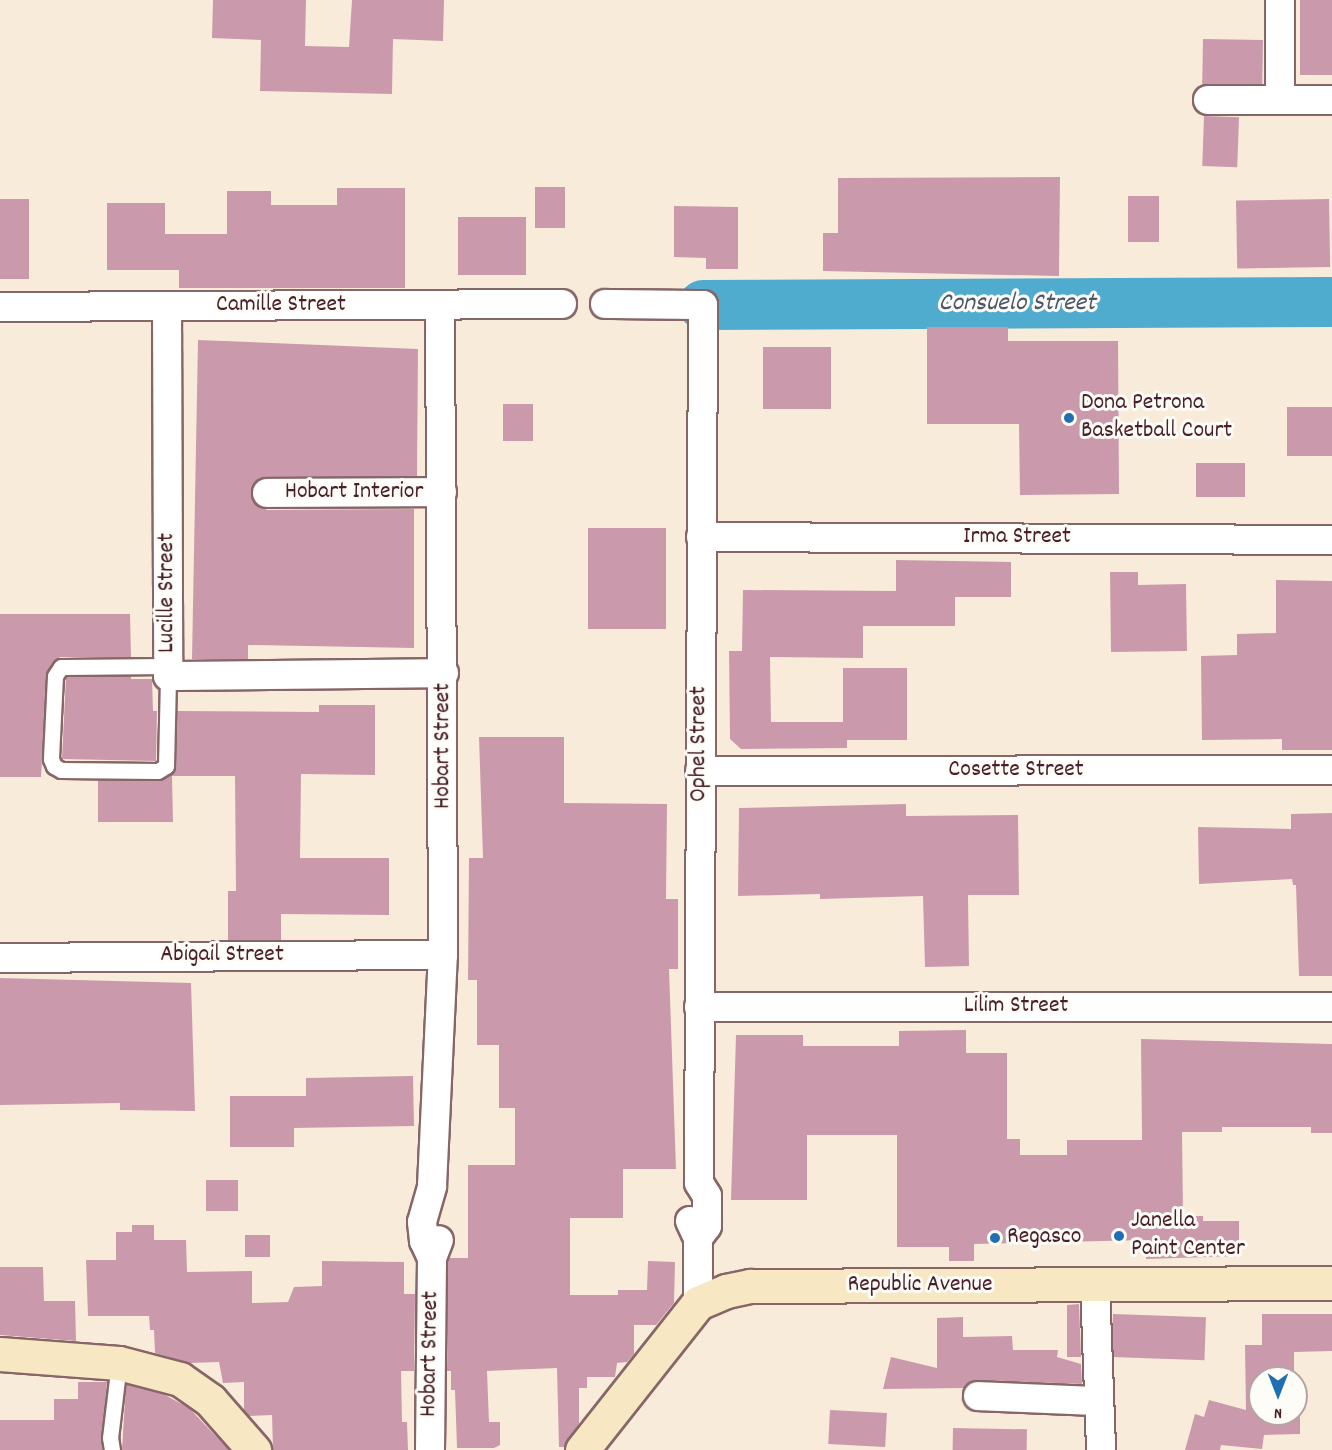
<!DOCTYPE html>
<html>
<head>
<meta charset="utf-8">
<style>
	body { margin:0 }
	#map { position:relative; width:1332px; height:1450px; overflow:hidden; background:#f9ebda; font-family:Dekko,sans-serif }
	div>[style] { position:absolute }
	[style*='--x'] { left:calc(var(--x)*1px); top:calc(var(--y)*1px); width:calc(var(--w)*1px); rotate:calc(var(--a)*1deg) }
	.river>* { height:50px; margin:-25px; padding:0 25px; transform-origin:25px; border-radius:25px; background:#50acce }
	.building>* { inset:0; background:#ca9aac; transform-origin:0 0 }
	.roads { filter:drop-shadow(2px 0 #876668) drop-shadow(-2px 0 #876668) drop-shadow(0 2px #876668) drop-shadow(0 -2px #876668) }
	.lane>* { height:15px; margin:-7.5px; padding:0 7.5px; transform-origin:7.5px; border-radius:7.5px; background:#fff }
	.street>* { height:28px; margin:-14px; padding:0 14px; transform-origin:14px; border-radius:14px; background:#fff }
	.secondary>* { height:33px; margin:-16.5px; padding:0 16.5px; transform-origin:16.5px; border-radius:16.5px; background:#f7e8c3 }
	.dots>* { width:16px; height:16px; translate:-50% -50%; box-sizing:border-box; border:3px solid #fdfcf7; border-radius:50% }
	span { translate:-50% -50%; white-space:nowrap; text-align:center; line-height:1.15; -webkit-text-stroke:6px #fdfcf7; paint-order:stroke }
	.street-label { font-size:24px; color:#4a1f2b }
	.poi-label { font-size:24px; color:#4a1f2b }
	.left { translate:0 -50%; text-align:left }
	.water-label { font-size:26px; color:#4c576c; font-style:italic }
	.north { position:absolute; left:1248px; top:1366px; width:60px; height:60px; box-sizing:border-box; background:#fdfcf7; border:2px solid #b5a4a5; border-radius:50%; rotate:180deg; font-size:16px; font-weight:700; line-height:24px; text-align:center; color:#4a1f2b }
	.north::after { content:''; display:block; margin:auto; width:21px; height:27px; background:#1f6fb2; clip-path:polygon(50% 0,100% 100%,50% 72%,0 100%) }
</style>
</head>
<body>
<div id="map">
	<div class="river">
		<div style="--x:703;--y:305;--w:629;--a:-0.27"></div>
	</div>
	<div class="building">
		<div style="clip-path:polygon(213px 0,306px 0,305px 46px,349px 47px,352px 0,444px 0,443px 41px,393px 39px,392px 94px,260px 91px,261px 40px,212px 38px)"></div>
		<div style="left:1300px;top:0;width:32px;height:75px"></div>
		<div style="left:1203px;top:39px;width:60px;height:46px;rotate:1deg"></div>
		<div style="left:1204px;top:116px;width:35px;height:50px;rotate:2deg"></div>
		<div style="clip-path:polygon(1060px 177px,1059px 276px,823px 271px,823px 233px,838px 233px,838px 178px)"></div>
		<div style="left:535px;top:187px;width:30px;height:41px"></div>
		<div style="clip-path:polygon(337px 188px,405px 188px,405px 288px,179px 288px,179px 270px,107px 270px,107px 203px,165px 203px,165px 234px,227px 234px,227px 191px,271px 191px,271px 205px,337px 205px)"></div>
		<div style="left:1128px;top:196px;width:31px;height:46px"></div>
		<div style="left:0;top:199px;width:29px;height:80px"></div>
		<div style="left:1329px;top:199px;width:68px;height:93px;rotate:89deg"></div>
		<div style="clip-path:polygon(674px 206px,738px 207px,738px 269px,706px 269px,706px 258px,674px 257px)"></div>
		<div style="left:458px;top:217px;width:68px;height:58px"></div>
		<div style="clip-path:polygon(927px 327px,1008px 327px,1008px 341px,1118px 341px,1119px 494px,1020px 495px,1019px 424px,927px 424px)"></div>
		<div style="clip-path:polygon(198px 340px,418px 349px,417px 476px,267px 477px,258px 479px,251px 493px,253px 502px,267px 510px,414px 509px,414px 648px,248px 645px,248px 659px,192px 659px)"></div>
		<div style="left:763px;top:347px;width:68px;height:62px"></div>
		<div style="left:503px;top:404px;width:30px;height:37px"></div>
		<div style="left:1287px;top:407px;width:45px;height:49px"></div>
		<div style="left:1196px;top:463px;width:49px;height:34px"></div>
		<div style="left:588px;top:528px;width:78px;height:101px"></div>
		<div style="clip-path:polygon(896px 560px,1011px 562px,1011px 597px,955px 597px,955px 626px,863px 626px,863px 658px,770px 657px,771px 722px,843px 722px,843px 668px,907px 668px,907px 740px,847px 740px,847px 748px,741px 749px,730px 739px,729px 651px,742px 651px,743px 590px,896px 591px)"></div>
		<div style="clip-path:polygon(1110px 572px,1138px 572px,1138px 585px,1186px 584px,1187px 651px,1111px 652px)"></div>
		<div style="clip-path:polygon(1276px 580px,1332px 581px,1332px 750px,1282px 750px,1282px 739px,1202px 740px,1201px 656px,1237px 655px,1237px 634px,1276px 633px)"></div>
		<div style="clip-path:polygon(0 614px,130px 614px,131px 657px,60px 657px,47px 671px,41px 777px,0 777px)"></div>
		<div style="clip-path:polygon(131px 676px,131px 679px,152px 679px,153px 711px,157px 711px,156px 761px,62px 759px,66px 677px)"></div>
		<div style="clip-path:polygon(319px 705px,375px 705px,375px 775px,301px 774px,300px 858px,389px 858px,389px 915px,281px 914px,281px 940px,228px 940px,228px 891px,236px 891px,235px 776px,172px 776px,173px 822px,98px 822px,98px 780px,158px 781px,172px 774px,176px 766px,177px 711px,319px 712px)"></div>
		<div style="clip-path:polygon(479px 737px,564px 737px,564px 803px,667px 804px,666px 899px,678px 899px,678px 969px,669px 969px,676px 1169px,623px 1169px,623px 1218px,570px 1218px,570px 1295px,618px 1295px,618px 1290px,647px 1290px,648px 1261px,675px 1262px,674px 1303px,656px 1325px,634px 1325px,634px 1354px,627px 1362px,617px 1363px,615px 1377px,587px 1377px,587px 1388px,579px 1388px,579px 1424px,564px 1447px,559px 1447px,557px 1368px,487px 1371px,489px 1422px,500px 1422px,500px 1445px,494px 1448px,457px 1448px,455px 1390px,451px 1390px,451px 1371px,447px 1371px,448px 1261px,450px 1258px,468px 1258px,468px 1165px,515px 1165px,515px 1108px,499px 1108px,499px 1045px,477px 1045px,477px 980px,468px 980px,469px 858px,483px 858px)"></div>
		<div style="clip-path:polygon(906px 804px,906px 816px,1018px 815px,1019px 895px,968px 895px,969px 966px,925px 967px,923px 896px,820px 899px,820px 894px,738px 896px,739px 808px)"></div>
		<div style="clip-path:polygon(1332px 813px,1332px 976px,1299px 976px,1296px 885px,1293px 885px,1292px 879px,1199px 884px,1198px 827px,1291px 829px,1291px 814px)"></div>
		<div style="clip-path:polygon(0 978px,191px 983px,195px 1111px,120px 1110px,120px 1103px,0 1105px)"></div>
		<div style="clip-path:polygon(966px 1030px,966px 1053px,1007px 1053px,1007px 1139px,1020px 1139px,1020px 1155px,1067px 1155px,1067px 1140px,1142px 1140px,1141px 1039px,1332px 1044px,1332px 1133px,1311px 1133px,1311px 1127px,1222px 1127px,1222px 1132px,1182px 1132px,1183px 1216px,1203px 1216px,1203px 1221px,1239px 1221px,1239px 1256px,1146px 1259px,1146px 1240px,974px 1244px,974px 1261px,949px 1261px,949px 1247px,897px 1247px,897px 1135px,807px 1135px,807px 1200px,731px 1200px,736px 1035px,803px 1035px,803px 1046px,899px 1046px,899px 1031px)"></div>
		<div style="clip-path:polygon(413px 1076px,414px 1126px,294px 1128px,294px 1147px,230px 1147px,230px 1096px,306px 1096px,306px 1078px)"></div>
		<div style="left:206px;top:1180px;width:32px;height:31px"></div>
		<div style="clip-path:polygon(132px 1225px,154px 1225px,154px 1240px,186px 1240px,187px 1272px,252px 1271px,252px 1303px,288px 1302px,294px 1287px,322px 1286px,322px 1261px,404px 1262px,404px 1294px,415px 1294px,414px 1371px,401px 1371px,402px 1422px,407px 1422px,408px 1450px,273px 1450px,272px 1415px,249px 1416px,244px 1410px,244px 1382px,223px 1383px,219px 1362px,189px 1363px,155px 1353px,154px 1330px,150px 1330px,149px 1316px,88px 1316px,86px 1260px,116px 1260px,116px 1232px,132px 1232px)"></div>
		<div style="left:245px;top:1235px;width:25px;height:22px"></div>
		<div style="clip-path:polygon(0 1267px,43px 1267px,44px 1301px,75px 1301px,76px 1341px,0 1335px)"></div>
		<div style="clip-path:polygon(1079px 1304px,1081px 1357px,1067px 1357px,1067px 1305px)"></div>
		<div style="left:1113px;top:1314px;width:93px;height:43px;rotate:2deg"></div>
		<div style="clip-path:polygon(1262px 1314px,1332px 1314px,1332px 1351px,1294px 1352px,1294px 1378px,1260px 1378px,1260px 1414px,1296px 1414px,1296px 1406px,1300px 1406px,1300px 1434px,1264px 1435px,1262px 1449px,1221px 1445px,1220px 1450px,1185px 1450px,1195px 1414px,1204px 1417px,1209px 1400px,1246px 1410px,1245px 1345px,1262px 1345px)"></div>
		<div style="clip-path:polygon(963px 1317px,963px 1337px,1012px 1336px,1013px 1350px,1058px 1350px,1057px 1357px,1081px 1364px,1082px 1384px,979px 1380px,964px 1388px,883px 1389px,891px 1357px,937px 1368px,937px 1318px)"></div>
		<div style="clip-path:polygon(78px 1382px,107px 1382px,102px 1450px,0 1450px,0 1420px,54px 1420px,54px 1399px,78px 1399px)"></div>
		<div style="clip-path:polygon(126px 1384px,165px 1395px,189px 1408px,229px 1450px,122px 1450px)"></div>
		<div style="left:830px;top:1410px;width:57px;height:34px;rotate:3deg"></div>
		<div style="left:953px;top:1428px;width:74px;height:22px;rotate:1deg"></div>
	</div>
	<div class="roads">
		<div class="lane">
			<div style="--x:168;--y:666;--w:107;--a:179.5"></div>
			<div style="--x:61;--y:667;--w:11;--a:124"></div>
			<div style="--x:55;--y:676;--w:83;--a:92.8"></div>
			<div style="--x:51;--y:759;--w:8;--a:67"></div>
			<div style="--x:54;--y:766;--w:8;--a:30"></div>
			<div style="--x:61;--y:770;--w:97;--a:0.6"></div>
			<div style="--x:158;--y:771;--w:9;--a:-32"></div>
			<div style="--x:166;--y:766;--w:90;--a:-88.7"></div>
			<div style="--x:112;--y:1450;--w:12;--a:-99"></div>
			<div style="--x:110;--y:1438;--w:76;--a:-83.2"></div>
		</div>
		<div class="street">
			<div style="--x:1280;--y:0;--w:99;--a:90"></div>
			<div style="--x:1208;--y:100;--w:124;--a:0"></div>
			<div style="--x:605;--y:304;--w:98;--a:0.6"></div>
			<div style="--x:703;--y:305;--w:878;--a:90.26"></div>
			<div style="--x:699;--y:1183;--w:15;--a:58"></div>
			<div style="--x:707;--y:1196;--w:30;--a:90"></div>
			<div style="--x:707;--y:1226;--w:15;--a:127"></div>
			<div style="--x:167;--y:306;--w:370;--a:89.8"></div>
			<div style="--x:168;--y:676;--w:276;--a:-0.6"></div>
			<div style="--x:0;--y:307;--w:562;--a:-0.31"></div>
			<div style="--x:267;--y:493;--w:175;--a:-0.3"></div>
			<div style="--x:701;--y:537;--w:631;--a:0.27"></div>
			<div style="--x:700;--y:771;--w:632;--a:-0.09"></div>
			<div style="--x:0;--y:958;--w:443;--a:-0.4"></div>
			<div style="--x:699;--y:1007;--w:633;--a:0"></div>
			<div style="--x:690;--y:1221;--w:19;--a:65"></div>
			<div style="--x:698;--y:1238;--w:65;--a:90"></div>
			<div style="--x:432;--y:1258;--w:19;--a:-115"></div>
			<div style="--x:424;--y:1241;--w:19;--a:-96"></div>
			<div style="--x:422;--y:1222;--w:37;--a:-74"></div>
			<div style="--x:432;--y:1186;--w:231;--a:-87.3"></div>
			<div style="--x:443;--y:955;--w:650;--a:-90.26"></div>
			<div style="--x:1095;--y:1284;--w:166;--a:87.9"></div>
			<div style="--x:978;--y:1396;--w:121;--a:2.4"></div>
			<div style="--x:430;--y:1450;--w:192;--a:-89.4"></div>
			<div style="--x:432;--y:1258;--w:19;--a:-69"></div>
		</div>
		<div class="secondary">
			<div style="--x:0;--y:1354;--w:119;--a:4.3"></div>
			<div style="--x:119;--y:1363;--w:63;--a:14.7"></div>
			<div style="--x:180;--y:1379;--w:37;--a:35"></div>
			<div style="--x:210;--y:1400;--w:67;--a:48.7"></div>
			<div style="--x:582;--y:1450;--w:187;--a:-51.7"></div>
			<div style="--x:698;--y:1303;--w:30;--a:-23"></div>
			<div style="--x:726;--y:1291;--w:25;--a:-12"></div>
			<div style="--x:750;--y:1286;--w:582;--a:-0.3"></div>
		</div>
	</div>
	<div class="dots">
		<div style="left:1069px;top:418px;background:#1f6fb2"></div>
		<div style="left:1119px;top:1236px;background:#1f6fb2"></div>
		<div style="left:995px;top:1238px;background:#1f6fb2"></div>
	</div>
	<div class="street-label">
		<span style="left:281px;top:306px">Camille Street</span>
		<span style="left:354px;top:493px">Hobart Interior</span>
		<span style="left:1017px;top:538px">Irma Street</span>
		<span style="left:168px;top:593px;rotate:-90deg">Lucille Street</span>
		<span style="left:700px;top:744px;rotate:-90deg">Ophel Street</span>
		<span style="left:444px;top:746px;rotate:-90deg">Hobart Street</span>
		<span style="left:1016px;top:771px">Cosette Street</span>
		<span style="left:222px;top:956px">Abigail Street</span>
		<span style="left:1016px;top:1007px">Lilim Street</span>
		<span style="left:920px;top:1286px">Republic Avenue</span>
		<span style="left:431px;top:1354px;rotate:-89deg">Hobart Street</span>
	</div>
	<div class="poi-label">
		<span class="left" style="left:1081px;top:418px">Dona Petrona<br>Basketball Court</span>
		<span class="left" style="left:1131px;top:1236px">Janella<br>Paint Center</span>
		<span class="left" style="left:1007px;top:1238px">Regasco</span>
	</div>
	<div class="water-label">
		<span style="left:1017px;top:304px">Consuelo Street</span>
	</div>
	<div class="north">N</div>
</div>
</body>
</html>
